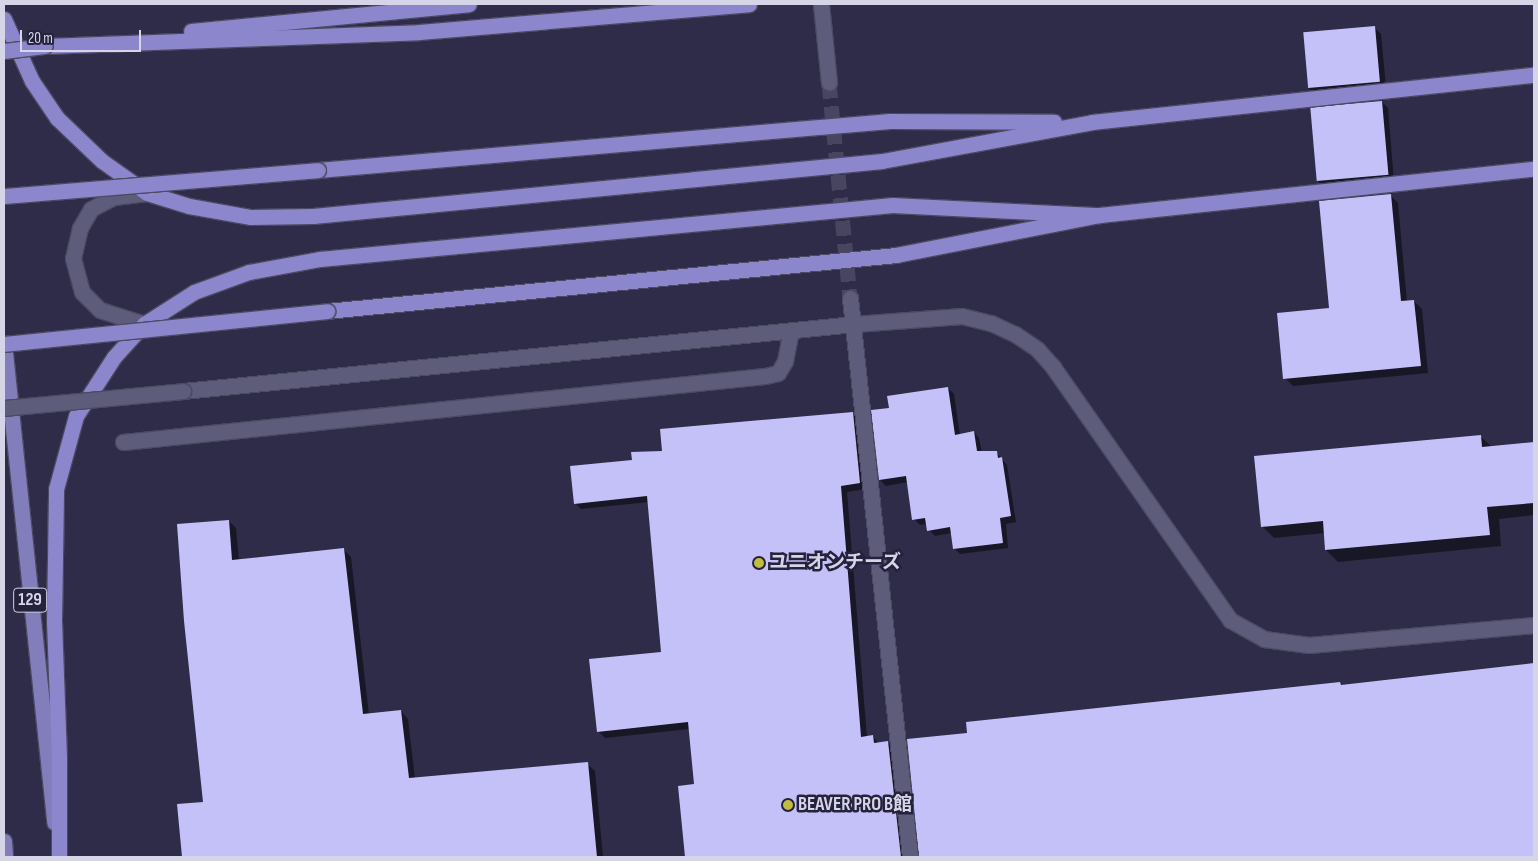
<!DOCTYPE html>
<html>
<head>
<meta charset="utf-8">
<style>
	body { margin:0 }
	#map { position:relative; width:1538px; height:861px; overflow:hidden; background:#2e2c48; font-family:"Sofia Sans Condensed","Noto Sans JP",sans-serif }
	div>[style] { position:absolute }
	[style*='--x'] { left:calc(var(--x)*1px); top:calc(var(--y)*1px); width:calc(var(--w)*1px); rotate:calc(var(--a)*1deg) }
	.shadow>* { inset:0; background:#0007 }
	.building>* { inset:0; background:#c4c1f8; transform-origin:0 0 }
	.minor-tunnel>* { height:15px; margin-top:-7.5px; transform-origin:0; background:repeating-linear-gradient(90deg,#474560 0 15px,transparent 0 23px) }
	.roads { filter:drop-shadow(1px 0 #4c4961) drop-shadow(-1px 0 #4c4961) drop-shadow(0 1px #4c4961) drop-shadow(0 -1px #4c4961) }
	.service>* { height:15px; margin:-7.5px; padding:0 7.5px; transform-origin:7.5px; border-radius:7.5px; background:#5d5c7b }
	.minor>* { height:15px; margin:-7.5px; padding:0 7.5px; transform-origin:7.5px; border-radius:7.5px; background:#5d5c7b }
	.trunk>* { height:15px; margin:-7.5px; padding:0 7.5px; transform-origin:7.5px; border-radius:7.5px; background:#827ebc }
	.motorway>* { height:15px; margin:-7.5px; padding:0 7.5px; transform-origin:7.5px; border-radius:7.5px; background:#8c86cd }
	.bridges { filter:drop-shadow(1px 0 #4c4961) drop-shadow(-1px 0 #4c4961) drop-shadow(0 1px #4c4961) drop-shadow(0 -1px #4c4961) }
	.minor-bridge>* { height:15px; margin:-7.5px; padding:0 7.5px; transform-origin:7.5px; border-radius:7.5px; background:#5d5c7b }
	.motorway-bridge>* { height:15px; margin:-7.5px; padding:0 7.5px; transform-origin:7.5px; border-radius:7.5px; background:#8c86cd }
	.dots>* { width:14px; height:14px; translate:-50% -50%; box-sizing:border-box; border:2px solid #24223d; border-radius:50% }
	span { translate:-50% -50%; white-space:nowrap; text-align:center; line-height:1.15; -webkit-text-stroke:5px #24223d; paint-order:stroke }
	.shield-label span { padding:1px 4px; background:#24223d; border:1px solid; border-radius:4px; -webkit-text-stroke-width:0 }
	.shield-label { font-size:18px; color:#d6d5e7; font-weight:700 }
	.poi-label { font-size:19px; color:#d6d5e7; font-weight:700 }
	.left { translate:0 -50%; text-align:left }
	.frame { position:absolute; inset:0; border:5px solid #d6d5e7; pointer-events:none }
	.scale { position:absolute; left:20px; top:30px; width:121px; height:22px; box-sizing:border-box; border:2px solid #d6d5e7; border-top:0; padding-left:6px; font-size:15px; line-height:18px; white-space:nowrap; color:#d6d5e7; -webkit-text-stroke:4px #24223d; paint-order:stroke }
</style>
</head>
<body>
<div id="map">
	<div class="shadow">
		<div style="clip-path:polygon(1375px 28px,1381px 34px,1386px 87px,1315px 95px,1309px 89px)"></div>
		<div style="clip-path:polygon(1382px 102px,1388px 108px,1394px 181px,1324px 188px,1318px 182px)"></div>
		<div style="clip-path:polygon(1390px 195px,1398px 203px,1407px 302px,1414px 301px,1422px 309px,1428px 373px,1293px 386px,1285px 378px,1330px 309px)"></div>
		<div style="clip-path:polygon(948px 388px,954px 394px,960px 435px,974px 432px,979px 438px,982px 453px,996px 452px,1007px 465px,1016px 522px,1006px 524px,1008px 548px,960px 554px,954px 548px,952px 533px,935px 536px,929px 530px,927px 524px,920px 525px,914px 519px,908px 482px,886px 486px,880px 480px,890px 410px)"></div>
		<div style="clip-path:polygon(852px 413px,859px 419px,866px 489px,847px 492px,867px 737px,873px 737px,879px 743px,888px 743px,894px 749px,906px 857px,687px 857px,679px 787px,695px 785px,690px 729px,605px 738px,598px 731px,663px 653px,649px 502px,581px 509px,575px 503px,633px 461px)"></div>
		<div style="clip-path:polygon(1480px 436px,1492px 447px,1534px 443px,1534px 515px,1499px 519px,1501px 546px,1338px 562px,1326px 550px,1325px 533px,1274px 538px,1262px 526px)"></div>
		<div style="clip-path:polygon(229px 521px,236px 528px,239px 561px,343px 549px,351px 557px,369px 715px,401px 711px,408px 719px,415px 779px,587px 764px,595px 771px,603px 857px,183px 857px,179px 806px,204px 803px)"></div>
		<div style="clip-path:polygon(1534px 665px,1534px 857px,920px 857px,969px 734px,1340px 683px,1343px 686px)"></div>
	</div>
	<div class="building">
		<div style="left:1375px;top:26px;width:56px;height:72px;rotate:85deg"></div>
		<div style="left:1382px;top:101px;width:74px;height:72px;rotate:85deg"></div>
		<div style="clip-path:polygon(1391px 194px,1401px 301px,1414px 300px,1421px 366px,1283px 379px,1277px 313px,1329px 308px,1319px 201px)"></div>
		<div style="clip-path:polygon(948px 387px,955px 435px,974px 431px,977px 451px,997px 451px,998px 458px,1002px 457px,1011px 516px,1000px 518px,1003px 543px,953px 549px,950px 527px,927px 531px,925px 518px,912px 520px,906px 476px,879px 480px,871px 410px,889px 408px,887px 396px)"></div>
		<div style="clip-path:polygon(853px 412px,860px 483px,841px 486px,861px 737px,873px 735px,874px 743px,888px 741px,901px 857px,685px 857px,678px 786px,694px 784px,688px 722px,597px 732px,589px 659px,661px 652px,647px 496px,574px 504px,570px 466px,632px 460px,631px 452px,662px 451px,660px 429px)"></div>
		<div style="clip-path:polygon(1481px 435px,1482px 447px,1534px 442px,1534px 503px,1487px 507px,1490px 535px,1325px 550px,1323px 521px,1261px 527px,1254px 456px)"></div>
		<div style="clip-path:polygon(229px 520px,232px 560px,344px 548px,363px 714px,401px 710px,409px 778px,588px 762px,597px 857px,182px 857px,177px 804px,203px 802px,184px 621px,177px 524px)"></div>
		<div style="clip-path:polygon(1534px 663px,1534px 857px,919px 857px,907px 739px,967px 733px,966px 722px,1340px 682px,1341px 685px)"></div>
	</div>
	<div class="minor-tunnel">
		<div style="--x:829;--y:83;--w:216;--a:84.4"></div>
	</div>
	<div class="roads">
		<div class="service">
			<div style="--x:144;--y:324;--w:46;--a:-162.3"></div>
			<div style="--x:100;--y:310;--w:25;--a:-135"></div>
			<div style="--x:82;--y:292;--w:35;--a:-105"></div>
			<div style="--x:73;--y:258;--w:31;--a:-77"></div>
			<div style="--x:80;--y:228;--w:22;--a:-60"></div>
			<div style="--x:91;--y:209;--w:26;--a:-28"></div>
			<div style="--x:114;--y:197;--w:33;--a:-7"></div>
			<div style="--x:123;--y:442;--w:645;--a:-5.87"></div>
			<div style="--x:765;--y:376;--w:13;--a:-13"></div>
			<div style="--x:778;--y:373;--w:14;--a:-60"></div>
			<div style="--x:785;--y:361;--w:31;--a:-79"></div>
		</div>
		<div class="minor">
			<div style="--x:821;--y:4;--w:79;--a:84.2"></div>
			<div style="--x:850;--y:298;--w:562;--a:83.87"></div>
			<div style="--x:183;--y:391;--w:674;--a:-5.7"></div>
			<div style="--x:854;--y:324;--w:108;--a:-4.2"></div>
			<div style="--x:962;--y:316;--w:30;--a:14"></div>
			<div style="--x:991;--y:323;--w:26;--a:25"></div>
			<div style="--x:1015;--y:334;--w:27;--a:34"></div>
			<div style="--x:1037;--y:349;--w:24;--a:48"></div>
			<div style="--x:1053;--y:367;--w:309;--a:55"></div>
			<div style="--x:1230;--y:620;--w:39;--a:29"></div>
			<div style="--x:1264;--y:639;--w:45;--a:7.6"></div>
			<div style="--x:1309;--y:645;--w:226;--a:-5.1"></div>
		</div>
		<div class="trunk">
			<div style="--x:4;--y:343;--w:482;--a:84"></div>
			<div style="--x:4;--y:841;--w:16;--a:86"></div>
		</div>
		<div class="motorway">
			<div style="--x:4;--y:19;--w:68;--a:65.7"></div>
			<div style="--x:32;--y:81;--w:45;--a:56"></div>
			<div style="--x:57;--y:118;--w:62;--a:43.7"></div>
			<div style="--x:102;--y:161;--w:55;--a:35.4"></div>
			<div style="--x:147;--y:193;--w:44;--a:17.2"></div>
			<div style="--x:189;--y:206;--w:63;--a:10.1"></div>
			<div style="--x:251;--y:217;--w:62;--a:-0.9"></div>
			<div style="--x:313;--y:216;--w:572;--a:-5.52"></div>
			<div style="--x:882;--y:161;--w:214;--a:-10.5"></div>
			<div style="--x:1092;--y:122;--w:444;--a:-6.1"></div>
			<div style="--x:191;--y:31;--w:279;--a:-5.5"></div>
			<div style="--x:45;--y:46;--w:374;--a:-2.1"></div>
			<div style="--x:419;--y:32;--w:331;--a:-4.8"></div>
			<div style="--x:318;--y:170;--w:574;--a:-4.9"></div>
			<div style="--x:890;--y:121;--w:164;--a:0.3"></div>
			<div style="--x:327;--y:311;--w:572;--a:-5.62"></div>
			<div style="--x:896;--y:255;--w:208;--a:-11.1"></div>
			<div style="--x:1100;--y:215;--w:436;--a:-6.1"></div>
			<div style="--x:59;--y:857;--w:100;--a:-90"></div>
			<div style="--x:59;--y:757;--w:135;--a:-92.1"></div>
			<div style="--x:54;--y:622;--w:133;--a:-89.1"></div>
			<div style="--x:56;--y:489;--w:76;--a:-74.7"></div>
			<div style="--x:76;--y:416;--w:70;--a:-57.2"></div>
			<div style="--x:114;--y:357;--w:45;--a:-47.7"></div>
			<div style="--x:144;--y:324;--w:59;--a:-32.6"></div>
			<div style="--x:194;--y:292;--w:59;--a:-20"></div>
			<div style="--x:249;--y:272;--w:72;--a:-10.4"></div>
			<div style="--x:320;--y:259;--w:575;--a:-5.39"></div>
			<div style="--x:892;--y:205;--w:208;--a:2.8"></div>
		</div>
	</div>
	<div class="bridges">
		<div class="minor-bridge">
			<div style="--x:4;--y:408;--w:180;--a:-5.4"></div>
		</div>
		<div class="motorway-bridge">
			<div style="--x:4;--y:51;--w:41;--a:-7"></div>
			<div style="--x:4;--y:196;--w:315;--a:-4.7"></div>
			<div style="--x:4;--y:344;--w:325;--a:-5.8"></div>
		</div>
	</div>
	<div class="dots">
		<div style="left:759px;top:563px;background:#c2bd3f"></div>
		<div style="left:788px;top:805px;background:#c2bd3f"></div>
	</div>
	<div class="shield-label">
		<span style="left:30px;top:600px">129</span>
	</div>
	<div class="poi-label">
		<span class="left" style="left:769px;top:563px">ユニオンチーズ</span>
		<span class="left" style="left:798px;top:805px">BEAVER PRO B館</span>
	</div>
	<div class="frame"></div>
	<div class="scale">20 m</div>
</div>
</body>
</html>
